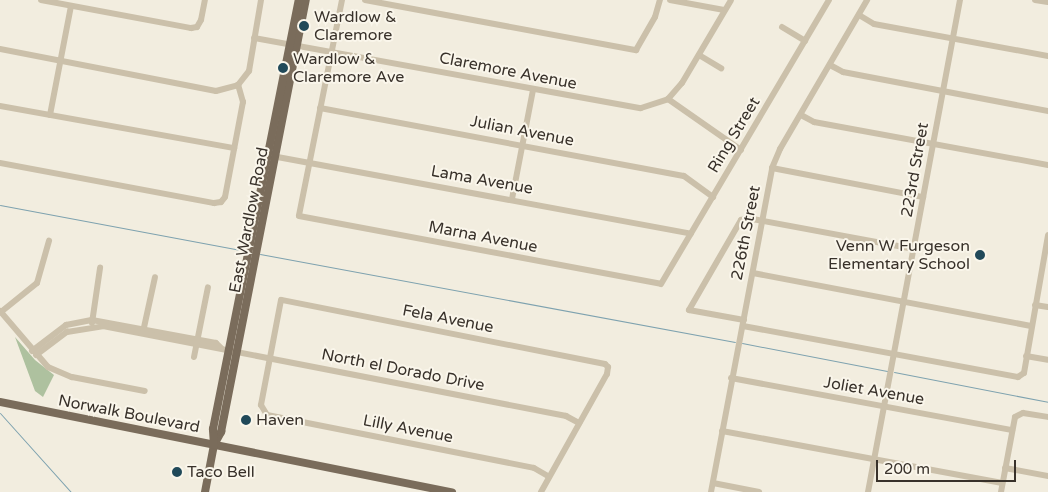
<!DOCTYPE html>
<html>
<head>
<meta charset="utf-8">
<style>
	body { margin:0 }
	#map { position:relative; width:1048px; height:492px; overflow:hidden; background:#f2eddf; font-family:"Varela Round",sans-serif }
	div>[style] { position:absolute }
	[style*='--x'] { left:calc(var(--x)*1px); top:calc(var(--y)*1px); width:calc(var(--w)*1px); rotate:calc(var(--a)*1deg) }
	.green>* { inset:0; background:#aec19f }
	.stream>* { height:1px; margin:-0.5px; padding:0 0.5px; transform-origin:0.5px; border-radius:0.5px; background:#7ea2af }
	.minor>* { height:6px; margin:-3px; padding:0 3px; transform-origin:3px; border-radius:3px; background:#cbc0aa }
	.major>* { height:8px; margin:-4px; padding:0 4px; transform-origin:4px; border-radius:4px; background:#7a6c5b }
	.dots>* { width:14px; height:14px; translate:-50% -50%; box-sizing:border-box; border:2px solid #faf6eb; border-radius:50% }
	span { translate:-50% -50%; white-space:nowrap; text-align:center; line-height:1.15; -webkit-text-stroke:4px #faf6eb; paint-order:stroke }
	.poi-label { font-size:16px; color:#38312a }
	.left { translate:0 -50%; text-align:left }
	.right { translate:-100% -50%; text-align:right }
	.street-label { font-size:16px; color:#38312a }
	.scale { position:absolute; left:876px; top:460px; width:140px; height:22px; box-sizing:border-box; border:2px solid #38312a; border-top:0; padding-left:6px; font-size:15px; line-height:18px; white-space:nowrap; color:#38312a; -webkit-text-stroke:4px #faf6eb; paint-order:stroke }
</style>
</head>
<body>
<div id="map">
	<div class="green">
		<div style="clip-path:polygon(15px 337px,35px 360px,54px 375px,43px 397px,35px 391px)"></div>
	</div>
	<div class="stream">
		<div style="--x:0;--y:205;--w:250;--a:10.6"></div>
		<div style="--x:260;--y:254;--w:483;--a:10.5"></div>
		<div style="--x:742;--y:343;--w:149;--a:10.9"></div>
		<div style="--x:894;--y:372;--w:157;--a:11"></div>
		<div style="--x:0;--y:413;--w:106;--a:48.1"></div>
	</div>
	<div class="minor">
		<div style="--x:41;--y:0;--w:153;--a:10.6"></div>
		<div style="--x:191;--y:28;--w:6;--a:-9"></div>
		<div style="--x:197;--y:27;--w:8;--a:-60"></div>
		<div style="--x:201;--y:20;--w:20;--a:-79"></div>
		<div style="--x:342;--y:0;--w:220;--a:101.3"></div>
		<div style="--x:299;--y:216;--w:368;--a:10.6"></div>
		<div style="--x:661;--y:284;--w:330;--a:-59.4"></div>
		<div style="--x:365;--y:0;--w:276;--a:10.5"></div>
		<div style="--x:636;--y:50;--w:38;--a:-60"></div>
		<div style="--x:655;--y:17;--w:18;--a:-74"></div>
		<div style="--x:670;--y:0;--w:55;--a:10.5"></div>
		<div style="--x:1035;--y:0;--w:13;--a:9"></div>
		<div style="--x:859;--y:15;--w:17;--a:31"></div>
		<div style="--x:874;--y:24;--w:177;--a:10.4"></div>
		<div style="--x:782;--y:27;--w:27;--a:31"></div>
		<div style="--x:254;--y:38;--w:393;--a:10.3"></div>
		<div style="--x:641;--y:108;--w:28;--a:-18"></div>
		<div style="--x:668;--y:99;--w:21;--a:-49"></div>
		<div style="--x:682;--y:83;--w:96;--a:-59.4"></div>
		<div style="--x:0;--y:49;--w:220;--a:11"></div>
		<div style="--x:216;--y:91;--w:23;--a:-15"></div>
		<div style="--x:699;--y:55;--w:26;--a:31"></div>
		<div style="--x:830;--y:65;--w:15;--a:28"></div>
		<div style="--x:843;--y:72;--w:209;--a:10.8"></div>
		<div style="--x:668;--y:99;--w:89;--a:34.9"></div>
		<div style="--x:0;--y:106;--w:238;--a:10.2"></div>
		<div style="--x:320;--y:108;--w:370;--a:10.6"></div>
		<div style="--x:684;--y:176;--w:36;--a:36"></div>
		<div style="--x:50;--y:115;--w:111;--a:-79.1"></div>
		<div style="--x:801;--y:115;--w:15;--a:28"></div>
		<div style="--x:814;--y:122;--w:238;--a:10.4"></div>
		<div style="--x:272;--y:156;--w:426;--a:10.5"></div>
		<div style="--x:0;--y:163;--w:218;--a:10.6"></div>
		<div style="--x:214;--y:203;--w:7;--a:-8"></div>
		<div style="--x:221;--y:202;--w:6;--a:-51"></div>
		<div style="--x:225;--y:197;--w:97;--a:-79.3"></div>
		<div style="--x:243;--y:102;--w:18;--a:-106"></div>
		<div style="--x:238;--y:85;--w:18;--a:-52"></div>
		<div style="--x:249;--y:71;--w:72;--a:-80.4"></div>
		<div style="--x:772;--y:168;--w:154;--a:10.9"></div>
		<div style="--x:512;--y:199;--w:111;--a:-79.1"></div>
		<div style="--x:753;--y:273;--w:283;--a:10.8"></div>
		<div style="--x:1035;--y:305;--w:13;--a:9"></div>
		<div style="--x:0;--y:311;--w:74;--a:49.4"></div>
		<div style="--x:48;--y:367;--w:26;--a:23"></div>
		<div style="--x:72;--y:377;--w:74;--a:10.9"></div>
		<div style="--x:1;--y:312;--w:46;--a:-38.9"></div>
		<div style="--x:37;--y:283;--w:44;--a:-74.1"></div>
		<div style="--x:744;--y:320;--w:56;--a:-169.7"></div>
		<div style="--x:689;--y:310;--w:104;--a:-60"></div>
		<div style="--x:741;--y:220;--w:6;--a:-18"></div>
		<div style="--x:747;--y:218;--w:170;--a:10.5"></div>
		<div style="--x:92;--y:323;--w:56;--a:-81.7"></div>
		<div style="--x:743;--y:326;--w:280;--a:10.5"></div>
		<div style="--x:1018;--y:377;--w:7;--a:-34"></div>
		<div style="--x:1024;--y:373;--w:140;--a:-80.1"></div>
		<div style="--x:143;--y:332;--w:56;--a:-77.7"></div>
		<div style="--x:32;--y:351;--w:43;--a:-37.4"></div>
		<div style="--x:66;--y:325;--w:26;--a:-11"></div>
		<div style="--x:92;--y:320;--w:126;--a:10.5"></div>
		<div style="--x:216;--y:343;--w:7;--a:45"></div>
		<div style="--x:36;--y:355;--w:39;--a:-37"></div>
		<div style="--x:67;--y:332;--w:36;--a:-9"></div>
		<div style="--x:103;--y:326;--w:472;--a:11"></div>
		<div style="--x:566;--y:416;--w:15;--a:28"></div>
		<div style="--x:1026;--y:356;--w:22;--a:10"></div>
		<div style="--x:194;--y:357;--w:71;--a:-78.7"></div>
		<div style="--x:731;--y:378;--w:286;--a:10.5"></div>
		<div style="--x:722;--y:431;--w:285;--a:10.5"></div>
		<div style="--x:1005;--y:468;--w:44;--a:10.5"></div>
		<div style="--x:713;--y:483;--w:47;--a:11.1"></div>
		<div style="--x:541;--y:492;--w:135;--a:-60.8"></div>
		<div style="--x:607;--y:374;--w:7;--a:-82"></div>
		<div style="--x:608;--y:367;--w:4;--a:-135"></div>
		<div style="--x:605;--y:364;--w:330;--a:-168.8"></div>
		<div style="--x:281;--y:300;--w:107;--a:100.8"></div>
		<div style="--x:261;--y:405;--w:12;--a:59"></div>
		<div style="--x:267;--y:415;--w:272;--a:11.2"></div>
		<div style="--x:534;--y:468;--w:16;--a:30"></div>
		<div style="--x:711;--y:492;--w:330;--a:-79.3"></div>
		<div style="--x:772;--y:168;--w:21;--a:-67"></div>
		<div style="--x:780;--y:149;--w:173;--a:-59.7"></div>
		<div style="--x:868;--y:492;--w:501;--a:-79.41"></div>
		<div style="--x:1001;--y:492;--w:76;--a:-79.4"></div>
		<div style="--x:1015;--y:417;--w:9;--a:-27"></div>
		<div style="--x:1023;--y:413;--w:25;--a:9"></div>
	</div>
	<div class="major">
		<div style="--x:0;--y:402;--w:461;--a:11.3"></div>
		<div style="--x:215;--y:443;--w:13;--a:-61"></div>
		<div style="--x:221;--y:432;--w:440;--a:-78.9"></div>
		<div style="--x:205;--y:492;--w:48;--a:-79.2"></div>
		<div style="--x:214;--y:445;--w:16;--a:-94"></div>
		<div style="--x:213;--y:429;--w:438;--a:-78.7"></div>
	</div>
	<div class="dots">
		<div style="left:304px;top:26px;background:#204959"></div>
		<div style="left:283px;top:68px;background:#204959"></div>
		<div style="left:980px;top:255px;background:#204959"></div>
		<div style="left:246px;top:420px;background:#204959"></div>
		<div style="left:177px;top:472px;background:#204959"></div>
	</div>
	<div class="poi-label">
		<span class="left" style="left:314px;top:26px">Wardlow &amp;<br>Claremore</span>
		<span class="left" style="left:293px;top:68px">Wardlow &amp;<br>Claremore Ave</span>
		<span class="right" style="left:970px;top:255px">Venn W Furgeson<br>Elementary School</span>
		<span class="left" style="left:256px;top:420px">Haven</span>
		<span class="left" style="left:187px;top:472px">Taco Bell</span>
	</div>
	<div class="street-label">
		<span style="left:508px;top:71px;rotate:11deg">Claremore Avenue</span>
		<span style="left:522px;top:131px;rotate:11deg">Julian Avenue</span>
		<span style="left:734px;top:135px;rotate:-59deg">Ring Street</span>
		<span style="left:915px;top:170px;rotate:-80deg">223rd Street</span>
		<span style="left:482px;top:180px;rotate:10deg">Lama Avenue</span>
		<span style="left:249px;top:220px;rotate:-79deg">East Wardlow Road</span>
		<span style="left:746px;top:233px;rotate:-79deg">226th Street</span>
		<span style="left:483px;top:237px;rotate:11deg">Marna Avenue</span>
		<span style="left:448px;top:319px;rotate:11deg">Fela Avenue</span>
		<span style="left:403px;top:370px;rotate:11deg">North el Dorado Drive</span>
		<span style="left:874px;top:391px;rotate:10deg">Joliet Avenue</span>
		<span style="left:129px;top:414px;rotate:11deg">Norwalk Boulevard</span>
		<span style="left:408px;top:429px;rotate:11deg">Lilly Avenue</span>
	</div>
	<div class="scale">200 m</div>
</div>
</body>
</html>
